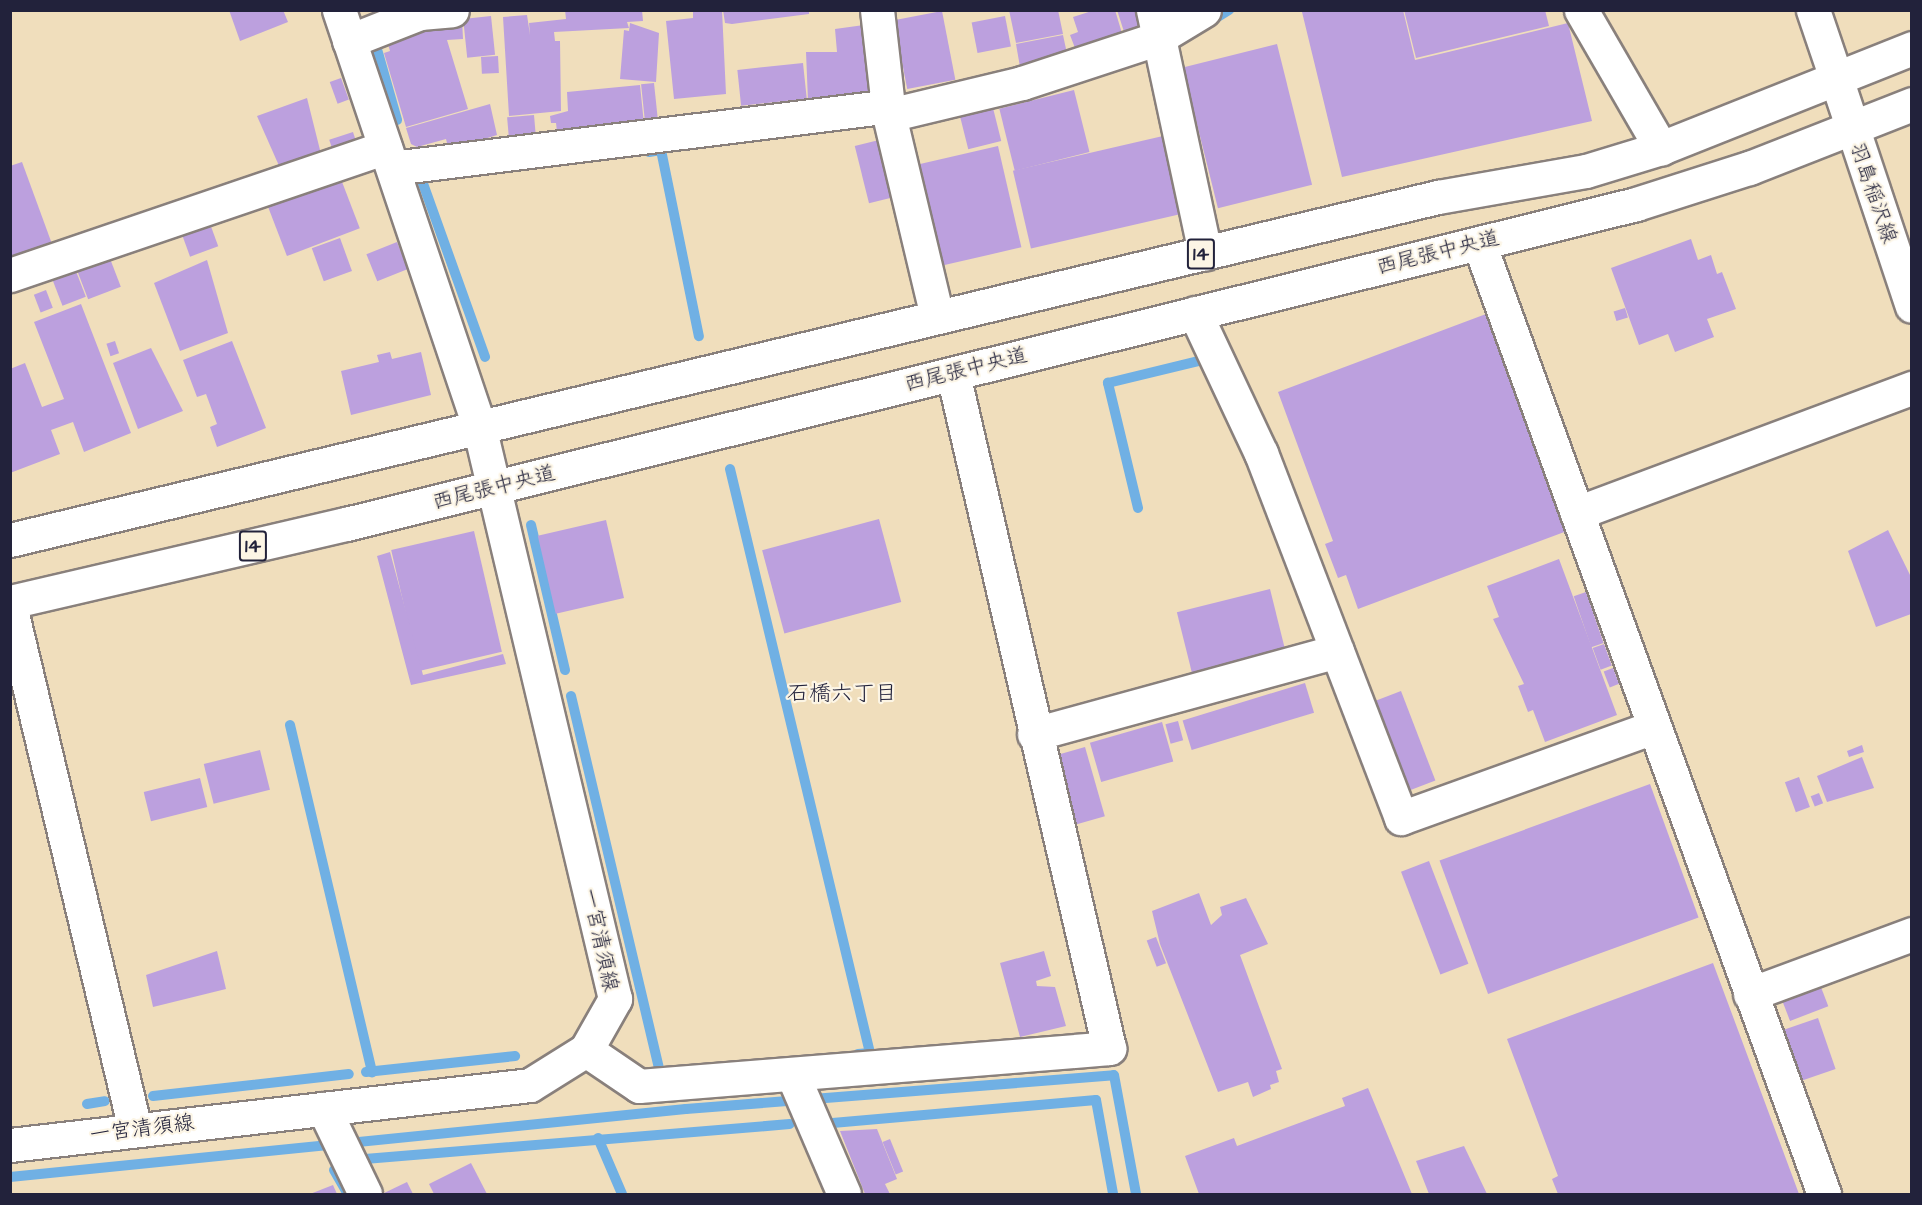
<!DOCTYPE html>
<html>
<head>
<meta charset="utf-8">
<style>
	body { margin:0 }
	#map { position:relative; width:1922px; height:1205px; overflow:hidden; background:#f0debc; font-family:"Architects Daughter","Klee One",sans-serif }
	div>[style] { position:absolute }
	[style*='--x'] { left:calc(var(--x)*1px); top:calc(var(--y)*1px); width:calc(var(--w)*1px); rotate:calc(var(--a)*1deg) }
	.stream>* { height:10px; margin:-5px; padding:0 5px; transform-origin:5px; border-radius:5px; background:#70b0e4 }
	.building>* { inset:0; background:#bca0de; transform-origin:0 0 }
	.roads { filter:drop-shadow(2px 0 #89807c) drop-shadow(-2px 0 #89807c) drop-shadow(0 2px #89807c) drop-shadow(0 -2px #89807c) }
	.minor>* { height:33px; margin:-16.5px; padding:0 16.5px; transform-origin:16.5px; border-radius:16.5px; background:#fff }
	.major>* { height:33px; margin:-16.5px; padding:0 16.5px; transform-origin:16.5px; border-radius:16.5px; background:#fff }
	span { translate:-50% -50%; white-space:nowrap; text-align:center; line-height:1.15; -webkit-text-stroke:4.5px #fcf5e5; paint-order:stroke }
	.shield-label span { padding:2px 4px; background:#fcf5e5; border:2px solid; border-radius:4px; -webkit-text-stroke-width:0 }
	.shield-label { font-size:20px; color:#22223b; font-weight:700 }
	.street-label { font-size:21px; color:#22223b }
	.neighbourhood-label { font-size:22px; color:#22223b }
	.frame { position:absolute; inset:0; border:12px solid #22223b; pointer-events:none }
</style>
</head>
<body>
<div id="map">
	<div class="stream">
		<div style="--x:1208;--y:23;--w:25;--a:-32"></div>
		<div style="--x:375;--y:42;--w:81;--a:74.2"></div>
		<div style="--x:649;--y:152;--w:12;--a:-9"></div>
		<div style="--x:661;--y:150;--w:190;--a:78.5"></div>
		<div style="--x:431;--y:176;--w:10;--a:169"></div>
		<div style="--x:421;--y:178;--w:190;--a:70.3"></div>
		<div style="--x:730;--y:469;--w:601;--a:76.52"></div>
		<div style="--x:870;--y:1053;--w:12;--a:175"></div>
		<div style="--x:1138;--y:508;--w:129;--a:-103.5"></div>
		<div style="--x:1108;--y:383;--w:97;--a:-13.7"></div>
		<div style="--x:531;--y:525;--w:149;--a:76.8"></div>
		<div style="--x:571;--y:696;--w:386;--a:76.7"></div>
		<div style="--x:660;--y:1072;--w:9;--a:0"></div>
		<div style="--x:290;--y:725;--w:357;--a:76.7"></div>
		<div style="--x:366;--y:1072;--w:150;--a:-6.1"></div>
		<div style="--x:153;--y:1096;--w:197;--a:-6.4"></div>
		<div style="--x:87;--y:1104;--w:18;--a:-9"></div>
		<div style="--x:821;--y:1124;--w:276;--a:-5"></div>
		<div style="--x:1096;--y:1100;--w:96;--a:79.7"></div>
		<div style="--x:598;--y:1138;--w:61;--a:66.8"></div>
		<div style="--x:365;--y:1159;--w:426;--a:-4.7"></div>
		<div style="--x:334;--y:1170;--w:28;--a:60"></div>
		<div style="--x:10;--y:1177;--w:679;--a:-5.74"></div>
		<div style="--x:686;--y:1109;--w:429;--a:-4.5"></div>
		<div style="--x:1114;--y:1075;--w:121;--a:79.5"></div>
	</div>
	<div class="building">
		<div style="clip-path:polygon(229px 10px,283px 10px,288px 22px,240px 41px)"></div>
		<div style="clip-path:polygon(565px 10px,642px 10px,643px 21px,627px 22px,629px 28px,554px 32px,555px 41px,560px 41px,561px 111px,509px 116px,503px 17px,527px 15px,530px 35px,529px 23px,566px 19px)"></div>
		<div style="clip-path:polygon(693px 10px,722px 10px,726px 94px,674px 99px,666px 21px,693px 18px)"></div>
		<div style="clip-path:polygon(723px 10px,809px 10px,809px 14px,732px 24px,725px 23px)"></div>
		<div style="clip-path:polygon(1009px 10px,1058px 10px,1063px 34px,1016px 43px)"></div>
		<div style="clip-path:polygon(1095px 10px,1115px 10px,1124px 40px,1067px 59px,1065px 51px,1075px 48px,1070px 35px,1078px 32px,1073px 17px)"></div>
		<div style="clip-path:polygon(1117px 10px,1139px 10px,1141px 34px,1126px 38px)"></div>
		<div style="clip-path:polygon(1403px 10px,1415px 60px,1568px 23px,1592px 121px,1342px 177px,1302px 12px)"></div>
		<div style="clip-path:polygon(1404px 10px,1545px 10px,1549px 26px,1416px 58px)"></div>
		<div style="left:942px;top:11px;width:70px;height:49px;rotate:79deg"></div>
		<div style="left:491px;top:16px;width:39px;height:28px;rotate:84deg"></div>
		<div style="left:1005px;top:16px;width:31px;height:34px;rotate:79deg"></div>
		<div style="clip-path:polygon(462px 19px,463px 39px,447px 40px,468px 109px,406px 127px,384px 53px,390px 51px,385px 34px)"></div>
		<div style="clip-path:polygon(630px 23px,659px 33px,656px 82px,620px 79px,624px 30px,629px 31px)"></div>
		<div style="clip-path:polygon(864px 25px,870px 94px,808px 101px,806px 52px,837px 52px,835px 29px)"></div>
		<div style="clip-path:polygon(1063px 35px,1066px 49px,1058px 60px,1020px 67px,1016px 44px)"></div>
		<div style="left:1277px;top:44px;width:145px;height:97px;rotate:76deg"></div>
		<div style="left:498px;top:56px;width:17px;height:17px;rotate:87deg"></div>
		<div style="left:803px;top:63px;width:36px;height:66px;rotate:84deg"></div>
		<div style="left:341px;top:78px;width:23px;height:12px;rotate:70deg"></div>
		<div style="left:654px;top:83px;width:37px;height:13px;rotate:84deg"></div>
		<div style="clip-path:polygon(640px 85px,644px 124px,557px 132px,556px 123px,551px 123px,550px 116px,568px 111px,567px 92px)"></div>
		<div style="left:1074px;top:90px;width:64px;height:77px;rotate:76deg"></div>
		<div style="clip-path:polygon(307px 98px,321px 154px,280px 168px,257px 116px)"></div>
		<div style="clip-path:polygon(490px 104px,497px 135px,459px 147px,448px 147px,446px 139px,417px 147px,411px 144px,406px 128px)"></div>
		<div style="left:993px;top:108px;width:34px;height:34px;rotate:76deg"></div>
		<div style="left:534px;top:115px;width:24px;height:27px;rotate:85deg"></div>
		<div style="left:353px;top:132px;width:13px;height:25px;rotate:72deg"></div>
		<div style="left:1163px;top:136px;width:80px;height:154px;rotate:77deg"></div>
		<div style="left:879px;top:140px;width:59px;height:25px;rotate:76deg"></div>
		<div style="left:998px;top:146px;width:104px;height:80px;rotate:77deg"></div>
		<div style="clip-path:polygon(22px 162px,52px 244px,10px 259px,10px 166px)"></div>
		<div style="left:339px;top:174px;width:58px;height:78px;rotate:69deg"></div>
		<div style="left:209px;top:221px;width:27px;height:30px;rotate:70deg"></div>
		<div style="left:340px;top:238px;width:35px;height:30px;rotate:70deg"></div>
		<div style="clip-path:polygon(1691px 239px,1698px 260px,1711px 255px,1717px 274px,1722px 272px,1736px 309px,1707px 319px,1714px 337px,1675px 352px,1668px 334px,1639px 345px,1611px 268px)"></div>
		<div style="left:397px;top:242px;width:29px;height:33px;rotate:68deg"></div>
		<div style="left:109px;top:256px;width:33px;height:35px;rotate:69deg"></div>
		<div style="clip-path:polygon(207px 260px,228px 333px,180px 351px,154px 283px)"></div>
		<div style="left:74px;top:266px;width:33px;height:25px;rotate:69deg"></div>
		<div style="left:46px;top:290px;width:19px;height:13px;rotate:69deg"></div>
		<div style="clip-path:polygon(81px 304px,131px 433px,84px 452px,73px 422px,51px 430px,60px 454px,10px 473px,10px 369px,25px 363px,42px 407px,64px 399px,34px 322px)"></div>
		<div style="left:1625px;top:308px;width:10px;height:12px;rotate:73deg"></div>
		<div style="clip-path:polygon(1486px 314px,1567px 531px,1358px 609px,1346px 575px,1338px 578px,1325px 544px,1333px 541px,1278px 392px)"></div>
		<div style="left:115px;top:341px;width:13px;height:9px;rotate:72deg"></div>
		<div style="clip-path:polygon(232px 341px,266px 428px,217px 447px,210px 427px,217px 424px,206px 394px,197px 397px,183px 360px)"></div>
		<div style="clip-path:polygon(151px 348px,183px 411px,138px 429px,113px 363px)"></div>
		<div style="clip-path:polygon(390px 352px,392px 359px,421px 352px,431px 395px,351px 415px,341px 371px,379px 362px,377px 355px)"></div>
		<div style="left:879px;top:519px;width:86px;height:121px;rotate:75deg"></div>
		<div style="left:606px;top:520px;width:80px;height:70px;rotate:77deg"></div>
		<div style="clip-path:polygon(1888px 530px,1911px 577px,1911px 614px,1876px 627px,1848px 551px)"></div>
		<div style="left:474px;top:531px;width:124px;height:85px;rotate:77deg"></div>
		<div style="clip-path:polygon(390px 552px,423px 675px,503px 654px,506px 664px,411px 685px,377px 556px)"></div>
		<div style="clip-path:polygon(1559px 559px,1617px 715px,1545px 742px,1533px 710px,1528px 712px,1518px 686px,1524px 684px,1493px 619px,1499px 617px,1487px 586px)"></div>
		<div style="left:1270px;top:589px;width:62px;height:96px;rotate:76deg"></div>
		<div style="left:1586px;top:592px;width:54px;height:13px;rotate:71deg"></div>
		<div style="left:1604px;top:644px;width:23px;height:12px;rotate:70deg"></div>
		<div style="left:1613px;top:668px;width:17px;height:10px;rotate:69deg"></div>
		<div style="left:1305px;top:683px;width:31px;height:128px;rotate:73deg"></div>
		<div style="left:1401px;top:691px;width:96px;height:30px;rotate:69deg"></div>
		<div style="left:1178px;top:721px;width:20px;height:13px;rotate:75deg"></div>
		<div style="left:1162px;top:722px;width:41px;height:75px;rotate:74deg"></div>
		<div style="clip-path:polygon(1862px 745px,1864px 752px,1849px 757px,1847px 751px)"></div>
		<div style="left:1085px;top:747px;width:72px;height:30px;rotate:74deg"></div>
		<div style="left:260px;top:750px;width:41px;height:58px;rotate:76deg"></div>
		<div style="clip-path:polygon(1862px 757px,1874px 788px,1827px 802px,1817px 776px)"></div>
		<div style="left:1799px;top:777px;width:32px;height:15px;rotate:70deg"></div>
		<div style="left:200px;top:778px;width:30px;height:58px;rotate:76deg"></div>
		<div style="left:1650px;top:784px;width:142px;height:224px;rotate:70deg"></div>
		<div style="left:1819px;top:793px;width:11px;height:9px;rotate:68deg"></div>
		<div style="left:1429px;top:861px;width:110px;height:30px;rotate:69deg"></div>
		<div style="clip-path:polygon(1199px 893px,1211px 925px,1222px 915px,1220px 907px,1246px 898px,1268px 944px,1240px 955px,1282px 1069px,1276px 1071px,1279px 1082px,1270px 1085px,1271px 1089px,1253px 1097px,1248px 1082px,1218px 1092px,1160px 944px,1152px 911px)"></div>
		<div style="left:1156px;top:937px;width:28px;height:10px;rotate:69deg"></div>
		<div style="clip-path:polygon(217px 951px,226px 989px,153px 1007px,146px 975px)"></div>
		<div style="clip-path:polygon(1044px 951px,1051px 976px,1036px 981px,1037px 986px,1055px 987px,1066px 1026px,1020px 1037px,1000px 963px)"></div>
		<div style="clip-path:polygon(1713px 963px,1799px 1194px,1558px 1194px,1552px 1179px,1558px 1176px,1507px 1039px)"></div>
		<div style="left:1819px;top:982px;width:26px;height:41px;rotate:69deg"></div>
		<div style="left:1818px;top:1018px;width:54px;height:40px;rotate:71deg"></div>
		<div style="clip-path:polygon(1368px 1088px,1412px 1194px,1199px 1194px,1185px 1156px,1234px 1138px,1237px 1146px,1345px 1106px,1342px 1098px)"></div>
		<div style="clip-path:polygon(877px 1129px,897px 1179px,885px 1184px,890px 1194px,865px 1194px,840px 1131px)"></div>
		<div style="left:890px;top:1139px;width:35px;height:8px;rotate:68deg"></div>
		<div style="clip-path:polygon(1464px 1146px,1487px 1194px,1429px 1194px,1416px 1161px)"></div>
		<div style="clip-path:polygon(471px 1163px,487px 1194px,434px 1194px,429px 1184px)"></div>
		<div style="clip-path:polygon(407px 1182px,413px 1194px,382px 1194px)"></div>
		<div style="clip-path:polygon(333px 1185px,337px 1194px,310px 1194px)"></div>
	</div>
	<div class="roads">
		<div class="minor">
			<div style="--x:339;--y:10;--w:439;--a:71.4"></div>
			<div style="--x:877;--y:10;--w:106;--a:83.5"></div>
			<div style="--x:889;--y:115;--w:207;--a:76.6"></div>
			<div style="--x:1153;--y:10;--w:249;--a:77.9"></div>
			<div style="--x:1581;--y:10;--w:160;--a:59.9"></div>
			<div style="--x:1813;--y:10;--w:72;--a:71.3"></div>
			<div style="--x:349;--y:41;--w:76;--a:-21.5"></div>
			<div style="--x:420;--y:13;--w:32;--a:-5"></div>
			<div style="--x:889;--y:115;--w:137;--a:-13.5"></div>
			<div style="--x:1022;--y:83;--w:141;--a:-18.2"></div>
			<div style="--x:1156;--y:39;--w:56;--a:-31.1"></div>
			<div style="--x:393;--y:168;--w:499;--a:-7.1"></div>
			<div style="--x:1479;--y:243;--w:1012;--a:70.06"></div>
			<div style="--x:10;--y:275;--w:396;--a:-18.8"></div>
			<div style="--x:1195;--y:313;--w:155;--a:64.8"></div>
			<div style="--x:1261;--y:453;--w:391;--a:69"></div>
			<div style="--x:1401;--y:818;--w:269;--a:-19.8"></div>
			<div style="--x:1577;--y:513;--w:358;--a:-20.5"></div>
			<div style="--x:10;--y:606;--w:538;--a:76.56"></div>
			<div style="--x:1034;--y:734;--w:314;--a:-15.3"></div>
			<div style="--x:1750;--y:994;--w:173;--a:-20.3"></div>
			<div style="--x:586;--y:1050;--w:64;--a:34.2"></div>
			<div style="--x:639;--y:1086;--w:472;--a:-4.6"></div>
			<div style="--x:1109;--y:1048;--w:692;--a:-103.03"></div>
			<div style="--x:794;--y:1078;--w:126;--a:66.7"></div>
			<div style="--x:324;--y:1109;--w:94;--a:64.2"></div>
		</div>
		<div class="major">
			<div style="--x:1836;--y:78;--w:240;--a:71.6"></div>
			<div style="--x:10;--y:540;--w:1469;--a:-13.51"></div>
			<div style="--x:1438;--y:197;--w:150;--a:-10"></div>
			<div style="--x:1586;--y:171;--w:78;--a:-17"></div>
			<div style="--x:1661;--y:148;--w:270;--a:-21.7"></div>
			<div style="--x:10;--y:602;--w:345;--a:-13.1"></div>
			<div style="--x:346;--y:524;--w:1329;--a:-13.93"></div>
			<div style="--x:1636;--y:204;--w:119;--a:-17.7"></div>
			<div style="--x:1749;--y:168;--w:175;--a:-21.4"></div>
			<div style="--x:10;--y:1145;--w:523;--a:-6.58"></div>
			<div style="--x:530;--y:1085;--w:66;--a:-32"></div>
			<div style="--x:586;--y:1050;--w:59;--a:-60.4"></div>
			<div style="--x:615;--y:999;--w:589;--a:-103.35"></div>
		</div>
	</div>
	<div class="shield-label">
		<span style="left:1201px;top:254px">14</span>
		<span style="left:253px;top:546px">14</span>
	</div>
	<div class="street-label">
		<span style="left:1873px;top:193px;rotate:71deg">羽島稲沢線</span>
		<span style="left:1438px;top:253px;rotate:-14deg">西尾張中央道</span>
		<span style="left:966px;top:370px;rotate:-14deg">西尾張中央道</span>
		<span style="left:494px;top:488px;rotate:-14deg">西尾張中央道</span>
		<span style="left:600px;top:940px;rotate:78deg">一宮清須線</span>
		<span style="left:142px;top:1129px;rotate:-7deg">一宮清須線</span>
	</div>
	<div class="neighbourhood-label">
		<span style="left:842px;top:694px">石橋六丁目</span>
	</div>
	<div class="frame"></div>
</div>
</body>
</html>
